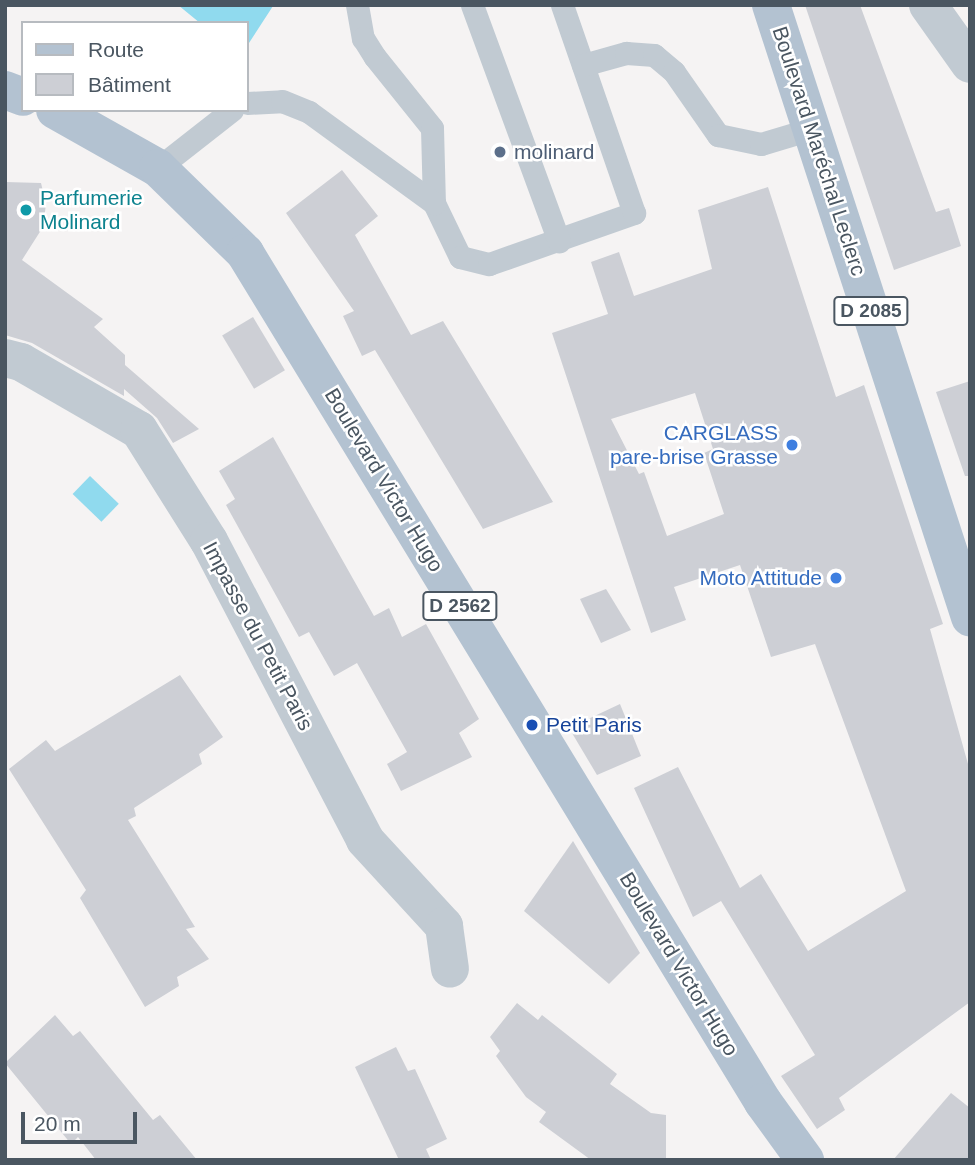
<!DOCTYPE html>
<html>
<head>
<meta charset="utf-8">
<style>
	body { margin:0 }
	#map { position:relative; width:975px; height:1165px; overflow:hidden; background:#f5f3f3; font-family:Arial,sans-serif }
	div>[style] { position:absolute }
	[style*='--x'] { left:calc(var(--x)*1px); top:calc(var(--y)*1px); width:calc(var(--w)*1px); rotate:calc(var(--a)*1deg) }
	.water>* { inset:0; background:#90daee; transform-origin:0 0 }
	.building>* { inset:0; background:#cdcfd5; transform-origin:0 0 }
	.service>* { height:23px; margin:-11.5px; padding:0 11.5px; transform-origin:11.5px; border-radius:11.5px; background:#c1cad2 }
	.minor>* { height:38px; margin:-19px; padding:0 19px; transform-origin:19px; border-radius:19px; background:#c1cad2 }
	.primary>* { height:38px; margin:-19px; padding:0 19px; transform-origin:19px; border-radius:19px; background:#b3c2d1 }
	.dots>* { width:19px; height:19px; translate:-50% -50%; box-sizing:border-box; border:4px solid #fff; border-radius:50% }
	span { translate:-50% -50%; white-space:nowrap; text-align:center; line-height:1.15; -webkit-text-stroke:5px #fff; paint-order:stroke }
	.shield-label span { padding:2px 5px; background:#fff; border:2px solid; border-radius:5px; -webkit-text-stroke-width:0 }
	.shield-label { font-size:19px; color:#4a5661; font-weight:700 }
	.street-label { font-size:21px; color:#4a5661 }
	.service-label { font-size:21px; color:#4e5e75 }
	.left { translate:0 -50%; text-align:left }
	.culture-label { font-size:21px; color:#0d838f }
	.shop-label { font-size:21px; color:#366cbe }
	.right { translate:-100% -50%; text-align:right }
	.transit-label { font-size:21px; color:#164399 }
	.frame { position:absolute; inset:0; border:7px solid #4a5661; pointer-events:none }
	.legend { position:absolute; left:21px; top:21px; width:228px; height:91px; box-sizing:border-box; background:#fff; border:2px solid #b7bbc0; margin:0; padding:9px 12px; list-style:none; font-size:21px; color:#4a5661 }
	.legend li { display:flex; align-items:center; gap:14px; height:35px }
	.legend b { width:35px; border:2px solid #b7bbc0 }
	.scale { position:absolute; left:21px; top:1112px; width:116px; height:32px; box-sizing:border-box; border:4px solid #4a5661; border-top:0; padding-left:9px; font-size:21px; line-height:24px; white-space:nowrap; color:#4a5661; -webkit-text-stroke:5px #fff; paint-order:stroke }
</style>
</head>
<body>
<div id="map">
	<div class="water">
		<div style="clip-path:polygon(178px 5px,273px 5px,273px 6px,249px 43px,247px 23px,200px 23px)"></div>
		<div style="left:90px;top:476px;width:40px;height:25px;rotate:44deg"></div>
	</div>
	<div class="building">
		<div style="clip-path:polygon(805px 5px,860px 5px,936px 212px,949px 208px,961px 246px,894px 270px)"></div>
		<div style="clip-path:polygon(342px 170px,378px 216px,355px 235px,411px 335px,443px 321px,553px 502px,483px 529px,375px 350px,362px 356px,343px 316px,354px 311px,286px 213px)"></div>
		<div style="clip-path:polygon(5px 182px,41px 183px,46px 204px,43px 227px,22px 260px,103px 319px,94px 327px,125px 355px,125px 365px,199px 429px,173px 443px,157px 418px,124px 389px,124px 396px,32px 343px,5px 335px)"></div>
		<div style="clip-path:polygon(evenodd,768px 187px,836px 397px,864px 385px,943px 624px,930px 629px,970px 771px,970px 1002px,839px 1098px,845px 1110px,817px 1129px,781px 1076px,815px 1055px,721px 901px,693px 917px,634px 788px,678px 767px,740px 888px,761px 874px,808px 951px,906px 891px,815px 644px,771px 657px,740px 565px,674px 587px,686px 620px,651px 633px,552px 333px,608px 314px,591px 262px,619px 252px,634px 296px,712px 269px,698px 210px,768px 187px,695px 393px,713px 449px,704px 453px,724px 514px,667px 536px,644px 472px,639px 474px,611px 419px,695px 393px)"></div>
		<div style="left:253px;top:317px;width:62px;height:36px;rotate:59deg"></div>
		<div style="clip-path:polygon(970px 381px,970px 476px,965px 476px,936px 392px)"></div>
		<div style="clip-path:polygon(273px 437px,374px 616px,389px 608px,402px 637px,426px 624px,479px 719px,459px 733px,472px 757px,401px 791px,387px 764px,407px 752px,357px 663px,334px 676px,309px 632px,299px 637px,226px 505px,235px 499px,219px 471px)"></div>
		<div style="clip-path:polygon(606px 589px,631px 630px,601px 643px,580px 599px)"></div>
		<div style="clip-path:polygon(180px 675px,223px 737px,199px 754px,202px 764px,134px 808px,136px 816px,128px 820px,195px 927px,186px 929px,209px 959px,177px 977px,179px 986px,145px 1007px,80px 898px,86px 890px,9px 769px,46px 740px,55px 751px)"></div>
		<div style="clip-path:polygon(620px 704px,641px 756px,597px 775px,569px 728px)"></div>
		<div style="clip-path:polygon(573px 841px,640px 953px,609px 984px,524px 911px)"></div>
		<div style="clip-path:polygon(517px 1003px,538px 1020px,542px 1015px,617px 1074px,610px 1084px,651px 1113px,666px 1115px,666px 1160px,591px 1160px,539px 1122px,546px 1112px,526px 1097px,496px 1056px,500px 1051px,490px 1037px)"></div>
		<div style="clip-path:polygon(55px 1015px,73px 1036px,80px 1031px,153px 1120px,160px 1115px,197px 1160px,96px 1160px,78px 1137px,71px 1144px,5px 1063px)"></div>
		<div style="clip-path:polygon(396px 1047px,408px 1071px,415px 1069px,447px 1139px,426px 1149px,431px 1160px,399px 1160px,355px 1067px)"></div>
		<div style="clip-path:polygon(951px 1093px,970px 1108px,970px 1160px,893px 1160px)"></div>
	</div>
	<div class="service">
		<div style="--x:357;--y:5;--w:34;--a:80"></div>
		<div style="--x:363;--y:38;--w:22;--a:58"></div>
		<div style="--x:375;--y:57;--w:91;--a:51.2"></div>
		<div style="--x:432;--y:128;--w:75;--a:88.5"></div>
		<div style="--x:434;--y:203;--w:60;--a:64.3"></div>
		<div style="--x:460;--y:257;--w:30;--a:14"></div>
		<div style="--x:489;--y:264;--w:154;--a:-19.4"></div>
		<div style="--x:634;--y:213;--w:220;--a:-109.1"></div>
		<div style="--x:472;--y:5;--w:252;--a:69.8"></div>
		<div style="--x:583;--y:65;--w:45;--a:-15.6"></div>
		<div style="--x:626;--y:53;--w:28;--a:4"></div>
		<div style="--x:654;--y:55;--w:26;--a:40"></div>
		<div style="--x:674;--y:72;--w:77;--a:55.1"></div>
		<div style="--x:718;--y:135;--w:44;--a:11.8"></div>
		<div style="--x:761;--y:144;--w:52;--a:-16.7"></div>
		<div style="--x:247;--y:103;--w:35;--a:-3"></div>
		<div style="--x:282;--y:101;--w:29;--a:22"></div>
		<div style="--x:309;--y:112;--w:155;--a:36.1"></div>
		<div style="--x:158;--y:168;--w:94;--a:-38.1"></div>
	</div>
	<div class="minor">
		<div style="--x:928;--y:5;--w:72;--a:54.6"></div>
		<div style="--x:5;--y:358;--w:16;--a:14"></div>
		<div style="--x:21;--y:362;--w:136;--a:30"></div>
		<div style="--x:139;--y:430;--w:131;--a:57.8"></div>
		<div style="--x:209;--y:541;--w:337;--a:62.4"></div>
		<div style="--x:365;--y:840;--w:117;--a:47.4"></div>
		<div style="--x:444;--y:926;--w:43;--a:82.1"></div>
	</div>
	<div class="primary">
		<div style="--x:771;--y:5;--w:644;--a:71.99"></div>
		<div style="--x:5;--y:90;--w:19;--a:21"></div>
		<div style="--x:55;--y:110;--w:118;--a:29.4"></div>
		<div style="--x:158;--y:168;--w:122;--a:44.3"></div>
		<div style="--x:245;--y:253;--w:995;--a:58.61"></div>
		<div style="--x:763;--y:1102;--w:72;--a:54.1"></div>
	</div>
	<div class="dots">
		<div style="left:500px;top:152px;background:#5c6f8a"></div>
		<div style="left:26px;top:210px;background:#0f9aa8"></div>
		<div style="left:792px;top:445px;background:#3f7fe0"></div>
		<div style="left:836px;top:578px;background:#3f7fe0"></div>
		<div style="left:532px;top:725px;background:#1a4fb4"></div>
	</div>
	<div class="shield-label">
		<span style="left:871px;top:311px">D 2085</span>
		<span style="left:460px;top:606px">D 2562</span>
	</div>
	<div class="street-label">
		<span style="left:819px;top:151px;rotate:72deg">Boulevard Maréchal Leclerc</span>
		<span style="left:384px;top:480px;rotate:59deg">Boulevard Victor Hugo</span>
		<span style="left:258px;top:636px;rotate:62deg">Impasse du Petit Paris</span>
		<span style="left:679px;top:964px;rotate:59deg">Boulevard Victor Hugo</span>
	</div>
	<div class="service-label">
		<span class="left" style="left:514px;top:152px">molinard</span>
	</div>
	<div class="culture-label">
		<span class="left" style="left:40px;top:210px">Parfumerie<br>Molinard</span>
	</div>
	<div class="shop-label">
		<span class="right" style="left:778px;top:445px">CARGLASS<br>pare-brise Grasse</span>
		<span class="right" style="left:822px;top:578px">Moto Attitude</span>
	</div>
	<div class="transit-label">
		<span class="left" style="left:546px;top:725px">Petit Paris</span>
	</div>
	<div class="frame"></div>
	<ul class="legend">
	<li><b style="height:9px;background:#b3c2d1"></b>Route</li>
	<li><b style="height:19px;background:#cdcfd5"></b>Bâtiment</li>
	</ul>
	<div class="scale">20 m</div>
</div>
</body>
</html>
